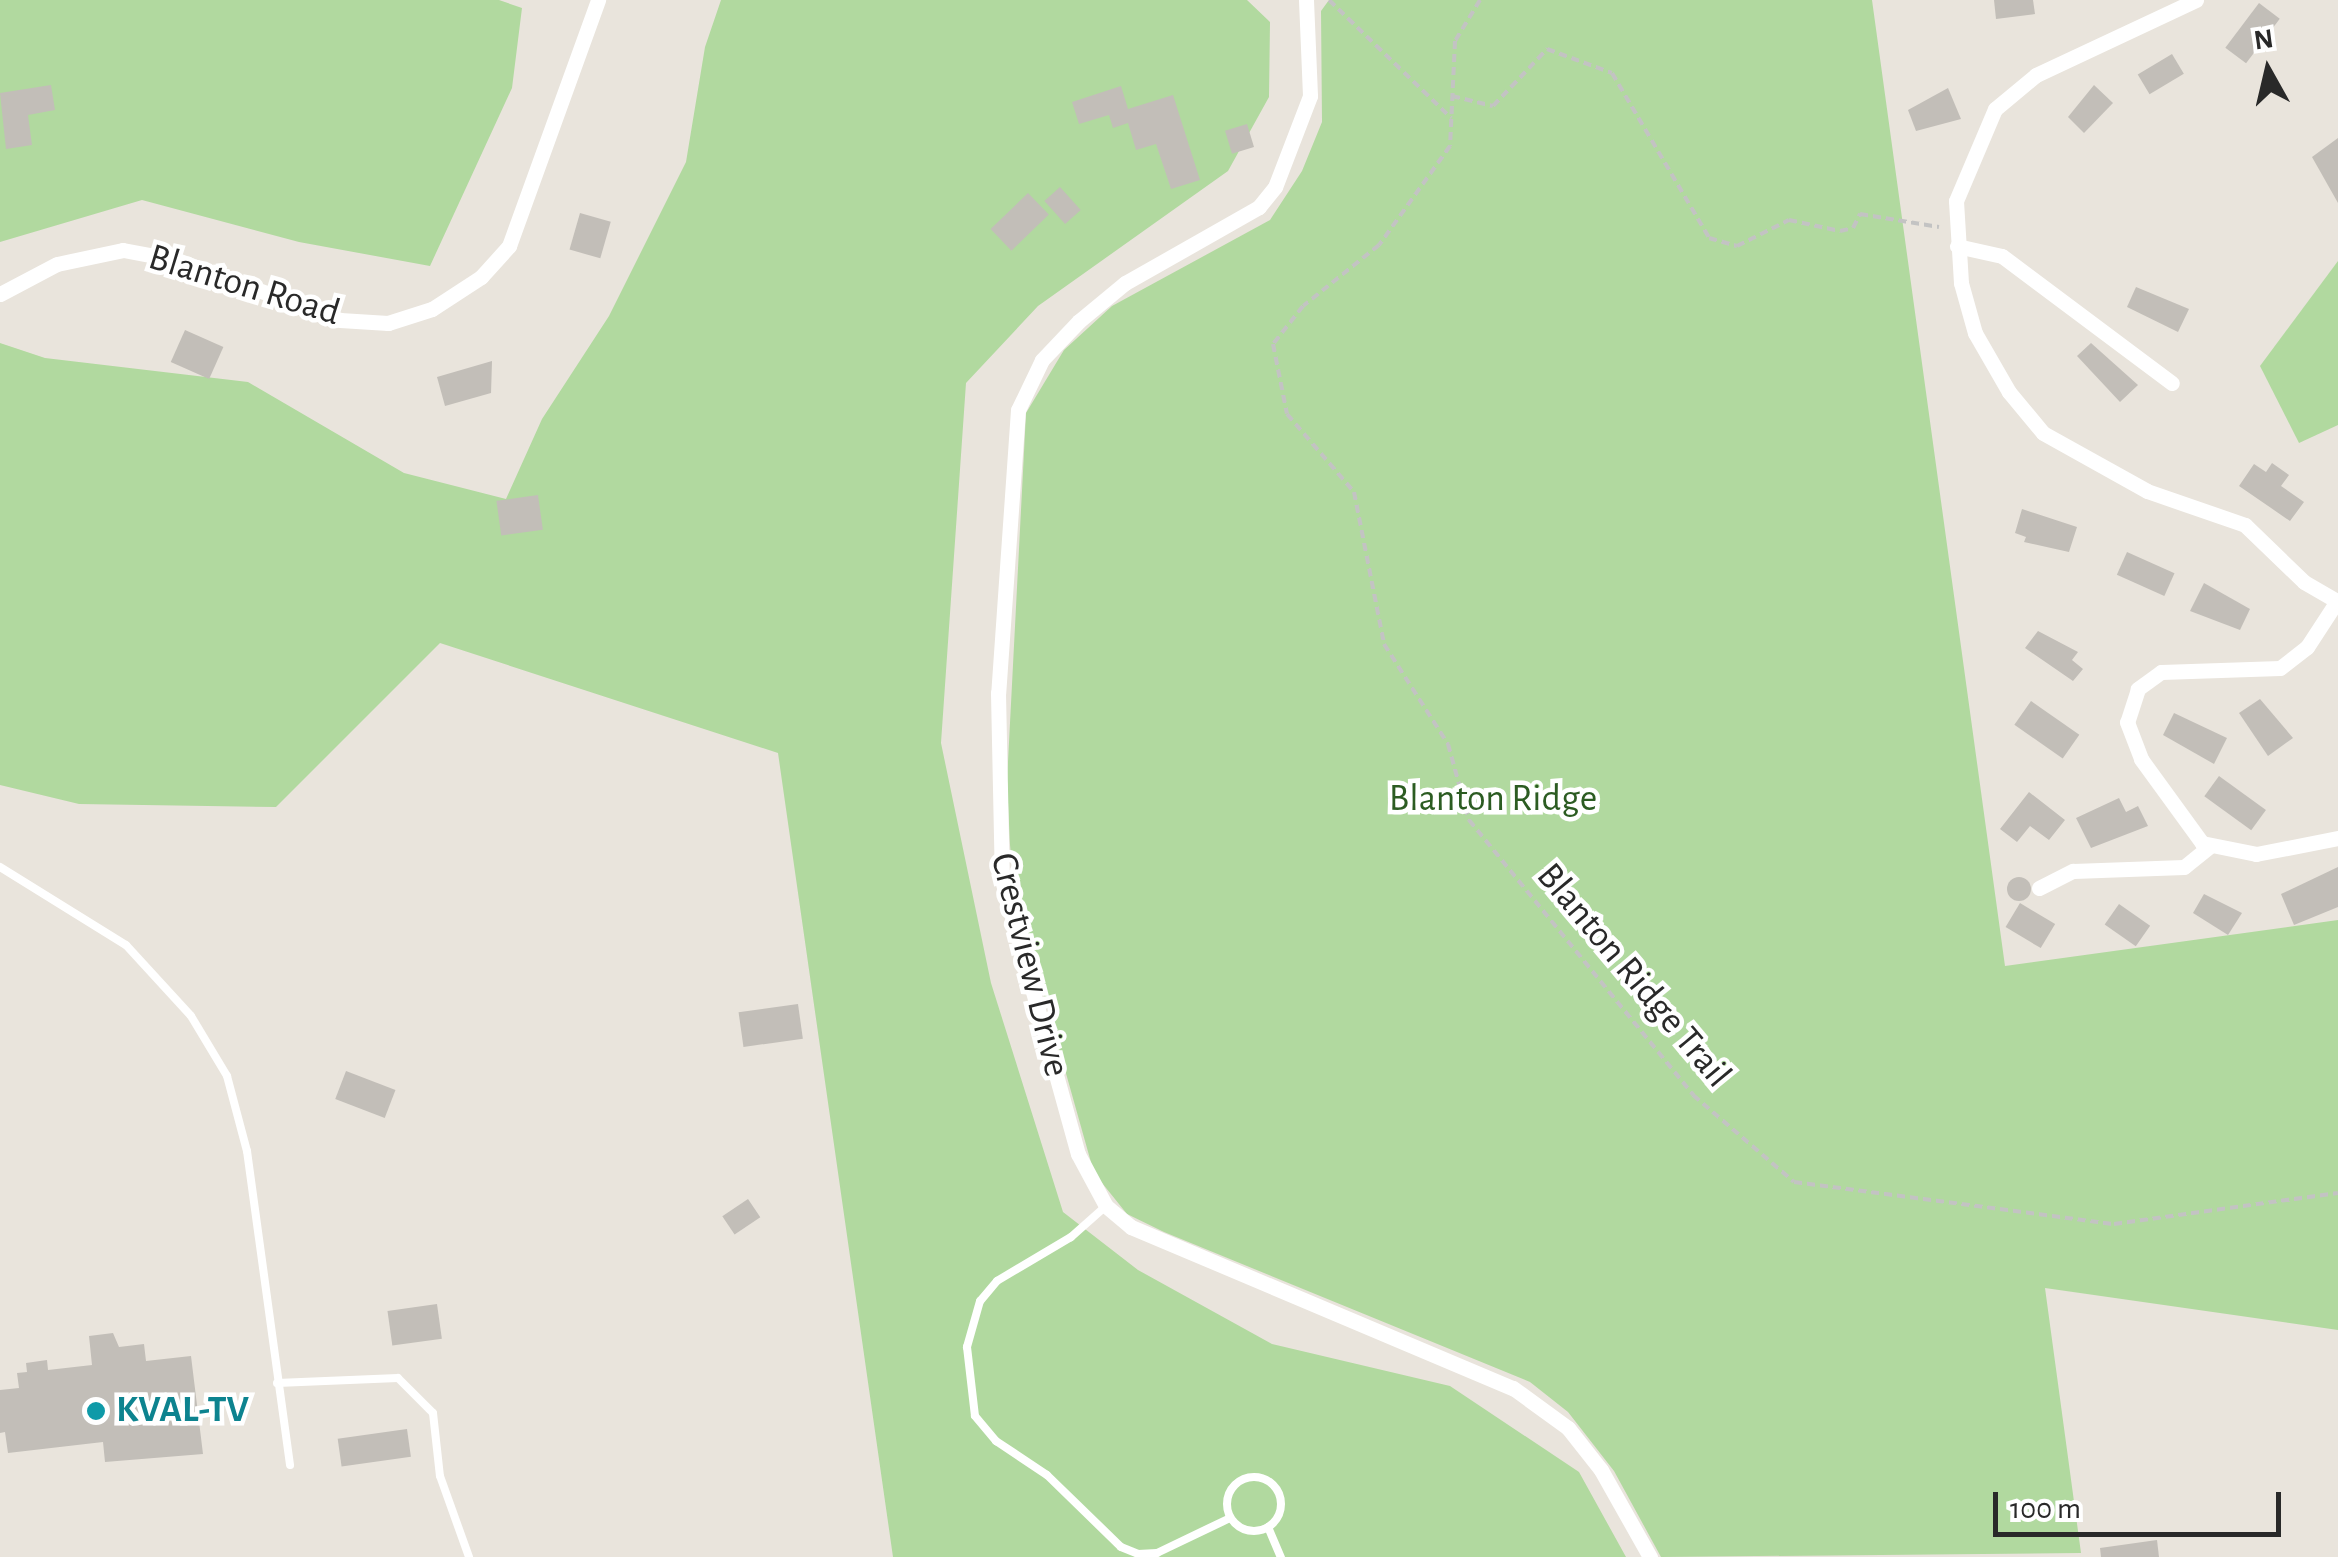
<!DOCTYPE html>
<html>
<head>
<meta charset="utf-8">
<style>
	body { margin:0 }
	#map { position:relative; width:2338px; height:1557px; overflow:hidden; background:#e9e4dc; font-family:"Alegreya Sans",sans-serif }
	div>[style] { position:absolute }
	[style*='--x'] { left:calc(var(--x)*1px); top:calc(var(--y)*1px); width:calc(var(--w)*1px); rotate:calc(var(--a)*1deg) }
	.green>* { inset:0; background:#b1d99f }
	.building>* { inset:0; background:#c2beb8; transform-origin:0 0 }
	.round { border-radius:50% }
	.path>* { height:4px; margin-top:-2px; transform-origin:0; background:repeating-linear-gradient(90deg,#c3c3c3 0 8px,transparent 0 13px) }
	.lane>* { height:8px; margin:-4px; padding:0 4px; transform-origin:4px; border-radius:4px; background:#fff }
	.lane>.ring { margin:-4px; padding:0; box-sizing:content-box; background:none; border:8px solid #fff; border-radius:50% }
	.street>* { height:15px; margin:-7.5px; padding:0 7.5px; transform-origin:7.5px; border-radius:7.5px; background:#fff }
	.dots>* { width:28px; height:28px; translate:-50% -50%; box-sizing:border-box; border:5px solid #fff; border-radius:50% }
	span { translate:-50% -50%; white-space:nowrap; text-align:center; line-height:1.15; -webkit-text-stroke:9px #fff; paint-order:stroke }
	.street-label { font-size:38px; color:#292929 }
	.park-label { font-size:38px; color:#2c5c22 }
	.culture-label { font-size:38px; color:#0d838f; font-weight:700 }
	.left { translate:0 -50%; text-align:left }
	.north { position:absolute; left:2218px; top:20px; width:100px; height:100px; -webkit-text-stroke:8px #fff; paint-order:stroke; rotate:352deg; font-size:28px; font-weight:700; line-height:40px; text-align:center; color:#292929 }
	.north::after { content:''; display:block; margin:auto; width:35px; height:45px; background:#292929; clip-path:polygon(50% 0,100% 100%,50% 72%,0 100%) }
	.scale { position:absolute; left:1993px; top:1492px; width:288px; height:45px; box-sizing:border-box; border:5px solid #292929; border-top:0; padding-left:12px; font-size:30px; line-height:35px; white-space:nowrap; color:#292929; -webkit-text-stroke:8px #fff; paint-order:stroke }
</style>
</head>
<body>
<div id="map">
	<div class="green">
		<div style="clip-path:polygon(0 0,499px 0,522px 8px,512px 88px,430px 266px,299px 242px,142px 200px,0 242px)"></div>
		<div style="clip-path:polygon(721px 0,1247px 0,1270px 22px,1269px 97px,1228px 171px,1038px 306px,966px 383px,941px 743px,991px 983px,1063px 1212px,1138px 1270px,1272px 1344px,1450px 1386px,1579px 1472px,1626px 1557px,893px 1557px,778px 753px,440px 643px,276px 807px,79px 804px,0 785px,0 343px,45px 358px,248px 382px,404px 473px,506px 499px,542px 419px,609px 316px,686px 162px,705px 47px)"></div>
		<div style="clip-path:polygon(1329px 0,1872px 0,2005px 966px,2338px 920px,2338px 1330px,2045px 1288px,2081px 1553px,1661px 1557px,1614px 1471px,1568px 1412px,1530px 1382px,1164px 1232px,1127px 1214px,1094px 1173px,1015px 892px,1010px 845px,1007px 781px,1026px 413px,1064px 350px,1112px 306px,1270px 220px,1302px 171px,1322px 122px,1321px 11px)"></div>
		<div style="clip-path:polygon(2338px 261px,2338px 425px,2299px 443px,2260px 366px)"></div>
	</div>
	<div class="building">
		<div style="clip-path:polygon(1994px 0,2033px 0,2035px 14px,1996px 19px)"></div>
		<div style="left:2259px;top:3px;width:26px;height:56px;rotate:37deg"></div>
		<div style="left:2172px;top:54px;width:23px;height:40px;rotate:59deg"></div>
		<div style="clip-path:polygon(51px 85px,55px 110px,28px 115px,32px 145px,6px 149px,0 93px)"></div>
		<div style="clip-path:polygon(2094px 85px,2113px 103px,2084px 133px,2068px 117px)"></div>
		<div style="clip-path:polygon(1121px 86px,1128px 109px,1173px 95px,1200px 180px,1171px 189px,1156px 144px,1136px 150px,1128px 123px,1113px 128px,1109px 115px,1079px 124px,1072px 102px)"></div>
		<div style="clip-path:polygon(1948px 88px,1961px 119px,1916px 131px,1908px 110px)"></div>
		<div style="left:1247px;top:124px;width:24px;height:23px;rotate:73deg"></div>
		<div style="clip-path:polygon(2338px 138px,2338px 203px,2312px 157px)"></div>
		<div style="left:1060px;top:187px;width:31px;height:21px;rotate:48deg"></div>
		<div style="left:1028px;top:193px;width:30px;height:52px;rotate:46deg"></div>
		<div style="left:580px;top:213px;width:32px;height:38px;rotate:16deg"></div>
		<div style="clip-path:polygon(2136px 287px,2189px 309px,2178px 332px,2127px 307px)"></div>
		<div style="left:185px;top:330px;width:42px;height:35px;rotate:24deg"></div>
		<div style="clip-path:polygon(2091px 343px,2138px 385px,2120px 402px,2077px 356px)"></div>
		<div style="clip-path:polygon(492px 361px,491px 393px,445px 406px,437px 377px)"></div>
		<div style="clip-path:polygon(2272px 463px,2289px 475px,2281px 486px,2304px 502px,2290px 521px,2239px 486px,2254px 464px,2266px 472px)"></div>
		<div style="left:538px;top:495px;width:35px;height:42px;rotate:82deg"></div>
		<div style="clip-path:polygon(2022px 509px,2077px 527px,2069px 552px,2024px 542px,2026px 537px,2015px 533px)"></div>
		<div style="left:2127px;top:552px;width:52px;height:25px;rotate:24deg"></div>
		<div style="clip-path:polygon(2204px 583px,2250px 609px,2240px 630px,2190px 611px)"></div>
		<div style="clip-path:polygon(2038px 631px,2078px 652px,2072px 660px,2083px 669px,2073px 681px,2025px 648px)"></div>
		<div style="clip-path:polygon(2260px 699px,2293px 738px,2268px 756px,2239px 713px)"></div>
		<div style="left:2031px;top:701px;width:59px;height:29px;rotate:35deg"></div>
		<div style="clip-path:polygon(2174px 713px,2227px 738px,2214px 764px,2163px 735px)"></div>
		<div style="left:2219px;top:776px;width:58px;height:25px;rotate:36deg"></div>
		<div style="clip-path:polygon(2029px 792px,2065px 820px,2049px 840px,2030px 826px,2017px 842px,2000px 829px)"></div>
		<div style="clip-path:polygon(2119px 798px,2126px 812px,2138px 806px,2148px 826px,2091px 848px,2076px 818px)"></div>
		<div style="clip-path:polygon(2338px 867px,2338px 907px,2294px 925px,2281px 894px)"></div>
		<div class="round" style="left:2007px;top:877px;width:24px;height:24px"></div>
		<div style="clip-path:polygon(2204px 894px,2242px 913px,2228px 935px,2193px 913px)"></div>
		<div style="left:2020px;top:903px;width:41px;height:28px;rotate:31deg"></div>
		<div style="left:2119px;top:904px;width:38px;height:25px;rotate:35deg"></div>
		<div style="left:798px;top:1004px;width:35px;height:60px;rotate:82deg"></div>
		<div style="left:346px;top:1071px;width:53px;height:30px;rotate:21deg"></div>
		<div style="left:748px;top:1199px;width:22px;height:31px;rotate:56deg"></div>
		<div style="left:437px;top:1304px;width:35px;height:50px;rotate:82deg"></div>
		<div style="clip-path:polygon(113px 1333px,119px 1347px,144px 1344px,146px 1361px,191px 1356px,203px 1454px,105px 1462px,103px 1442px,8px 1453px,5px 1432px,0 1433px,0 1390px,19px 1388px,17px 1373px,27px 1372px,26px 1363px,47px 1360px,48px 1370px,92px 1365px,89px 1336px)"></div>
		<div style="left:407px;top:1429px;width:28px;height:70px;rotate:82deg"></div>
		<div style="clip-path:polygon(2157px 1540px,2159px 1557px,2101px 1557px,2100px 1548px)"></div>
	</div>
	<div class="path">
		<div style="--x:1329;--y:0;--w:170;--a:44"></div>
		<div style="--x:1480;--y:0;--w:48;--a:121.4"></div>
		<div style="--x:1455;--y:41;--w:105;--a:92.7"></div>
		<div style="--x:1450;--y:146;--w:122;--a:125.6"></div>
		<div style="--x:1379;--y:245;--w:97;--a:141.2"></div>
		<div style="--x:1303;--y:306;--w:48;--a:128.3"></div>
		<div style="--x:1273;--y:344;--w:71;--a:78.7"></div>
		<div style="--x:1287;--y:414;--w:103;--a:49.3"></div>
		<div style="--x:1354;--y:492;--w:155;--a:78.8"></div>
		<div style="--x:1384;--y:644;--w:119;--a:57.4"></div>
		<div style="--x:1448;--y:744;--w:79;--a:74.6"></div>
		<div style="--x:1469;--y:820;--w:355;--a:50.8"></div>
		<div style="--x:1693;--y:1095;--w:133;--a:40.7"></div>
		<div style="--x:1794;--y:1182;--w:323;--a:7.5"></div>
		<div style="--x:2114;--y:1224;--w:226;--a:-7.9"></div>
		<div style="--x:1452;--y:96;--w:42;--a:13.7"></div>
		<div style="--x:1493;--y:106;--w:79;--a:-46.5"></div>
		<div style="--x:1547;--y:49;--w:69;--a:20.3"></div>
		<div style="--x:1612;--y:73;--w:191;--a:59.5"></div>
		<div style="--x:1709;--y:238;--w:29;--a:16"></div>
		<div style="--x:1737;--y:246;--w:58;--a:-26.6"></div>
		<div style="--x:1789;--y:220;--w:52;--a:12.2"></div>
		<div style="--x:1840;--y:231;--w:13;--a:-13"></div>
		<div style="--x:1853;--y:228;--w:16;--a:-63"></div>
		<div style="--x:1860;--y:214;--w:80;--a:9.3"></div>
	</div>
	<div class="lane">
		<div style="--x:0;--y:867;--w:148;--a:31.8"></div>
		<div style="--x:126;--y:945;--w:96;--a:47.5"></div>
		<div style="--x:191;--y:1016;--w:70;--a:59"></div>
		<div style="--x:227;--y:1076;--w:78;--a:75.1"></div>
		<div style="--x:247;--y:1151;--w:317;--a:82.2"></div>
		<div style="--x:1106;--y:1206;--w:47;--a:138.5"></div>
		<div style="--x:1071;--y:1237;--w:86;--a:149.3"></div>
		<div style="--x:997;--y:1281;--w:26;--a:130"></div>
		<div style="--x:980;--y:1301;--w:48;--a:105.8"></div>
		<div style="--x:967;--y:1347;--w:69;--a:83.4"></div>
		<div style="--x:975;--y:1416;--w:33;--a:50"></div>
		<div style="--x:996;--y:1441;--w:61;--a:33.7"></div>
		<div style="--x:1047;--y:1475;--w:103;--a:44.2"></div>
		<div style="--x:1121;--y:1547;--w:18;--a:22"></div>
		<div style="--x:1138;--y:1554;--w:19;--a:-3"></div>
		<div style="--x:1157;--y:1553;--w:81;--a:-25.6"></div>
		<div style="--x:277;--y:1383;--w:121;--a:-2.4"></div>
		<div style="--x:398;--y:1378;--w:49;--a:45"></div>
		<div style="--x:433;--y:1413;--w:63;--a:83.7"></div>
		<div style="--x:440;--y:1476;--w:86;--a:70.3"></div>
		<div class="ring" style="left:1227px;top:1477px;width:46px;height:46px"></div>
		<div style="--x:1268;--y:1527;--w:33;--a:67"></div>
	</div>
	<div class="street">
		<div style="--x:1306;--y:0;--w:96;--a:87.6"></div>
		<div style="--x:1310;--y:96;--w:97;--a:111"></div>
		<div style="--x:1275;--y:187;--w:26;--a:129"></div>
		<div style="--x:1259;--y:207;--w:154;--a:150.4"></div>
		<div style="--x:1125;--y:283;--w:60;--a:140.4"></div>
		<div style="--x:1079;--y:321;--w:54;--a:133.5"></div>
		<div style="--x:1042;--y:360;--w:55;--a:115.6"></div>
		<div style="--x:1018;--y:410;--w:284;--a:94"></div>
		<div style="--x:998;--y:693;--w:187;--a:88.8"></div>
		<div style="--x:1002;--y:880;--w:284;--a:74.5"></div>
		<div style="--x:1078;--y:1154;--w:59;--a:61.7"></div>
		<div style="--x:1106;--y:1206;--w:33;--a:40"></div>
		<div style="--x:1131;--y:1227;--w:415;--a:22.9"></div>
		<div style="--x:1513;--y:1388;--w:68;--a:36"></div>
		<div style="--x:1568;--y:1428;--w:53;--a:51.8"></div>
		<div style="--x:1601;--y:1470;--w:100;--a:60.6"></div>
		<div style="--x:2196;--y:0;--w:177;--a:154.9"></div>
		<div style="--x:2036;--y:75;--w:53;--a:140.3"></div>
		<div style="--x:1995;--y:109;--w:100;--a:113"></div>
		<div style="--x:1956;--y:201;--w:82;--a:86.5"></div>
		<div style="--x:1961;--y:283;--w:52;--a:74.4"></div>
		<div style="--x:1975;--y:333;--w:68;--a:60"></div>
		<div style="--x:2009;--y:392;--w:53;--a:50.3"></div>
		<div style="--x:2043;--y:433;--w:119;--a:29.1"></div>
		<div style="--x:2147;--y:491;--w:104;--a:19.1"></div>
		<div style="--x:2245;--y:525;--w:82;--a:44"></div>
		<div style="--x:2304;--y:582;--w:39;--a:30"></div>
		<div style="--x:1957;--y:246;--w:46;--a:12.5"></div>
		<div style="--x:2002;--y:256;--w:212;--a:36.8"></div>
		<div style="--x:0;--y:294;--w:64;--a:-27.8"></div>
		<div style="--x:57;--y:264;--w:67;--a:-12"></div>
		<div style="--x:123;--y:250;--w:55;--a:10.5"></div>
		<div style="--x:177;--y:260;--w:174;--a:20.2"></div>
		<div style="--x:340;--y:320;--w:48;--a:3.6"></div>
		<div style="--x:388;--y:323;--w:46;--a:-17.7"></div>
		<div style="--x:432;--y:309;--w:59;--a:-33.1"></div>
		<div style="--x:481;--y:277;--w:42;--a:-47.9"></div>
		<div style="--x:509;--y:246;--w:262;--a:-70.1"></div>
		<div style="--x:2337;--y:601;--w:55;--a:123.1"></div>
		<div style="--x:2307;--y:647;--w:34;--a:142"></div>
		<div style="--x:2280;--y:668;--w:119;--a:178.1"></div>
		<div style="--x:2161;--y:672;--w:29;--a:144"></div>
		<div style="--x:2138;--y:689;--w:35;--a:108"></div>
		<div style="--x:2127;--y:722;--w:40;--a:69"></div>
		<div style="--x:2141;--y:759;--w:104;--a:54"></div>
		<div style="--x:2202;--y:843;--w:55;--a:11.5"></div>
		<div style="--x:2256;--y:854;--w:84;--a:-11"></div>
		<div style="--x:2039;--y:888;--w:38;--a:-27"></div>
		<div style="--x:2073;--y:871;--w:111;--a:-2.1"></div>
		<div style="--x:2184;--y:867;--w:32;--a:-39"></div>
	</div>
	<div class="dots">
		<div style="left:96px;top:1411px;background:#0f9aa8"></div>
	</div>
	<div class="street-label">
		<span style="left:244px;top:286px;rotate:17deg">Blanton Road</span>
		<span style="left:1029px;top:965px;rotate:76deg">Crestview Drive</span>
		<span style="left:1633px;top:976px;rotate:50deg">Blanton Ridge Trail</span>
	</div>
	<div class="park-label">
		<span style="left:1493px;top:800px">Blanton Ridge</span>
	</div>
	<div class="culture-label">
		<span class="left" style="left:116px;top:1411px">KVAL-TV</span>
	</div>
	<div class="north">N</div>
	<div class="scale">100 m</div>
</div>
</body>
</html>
